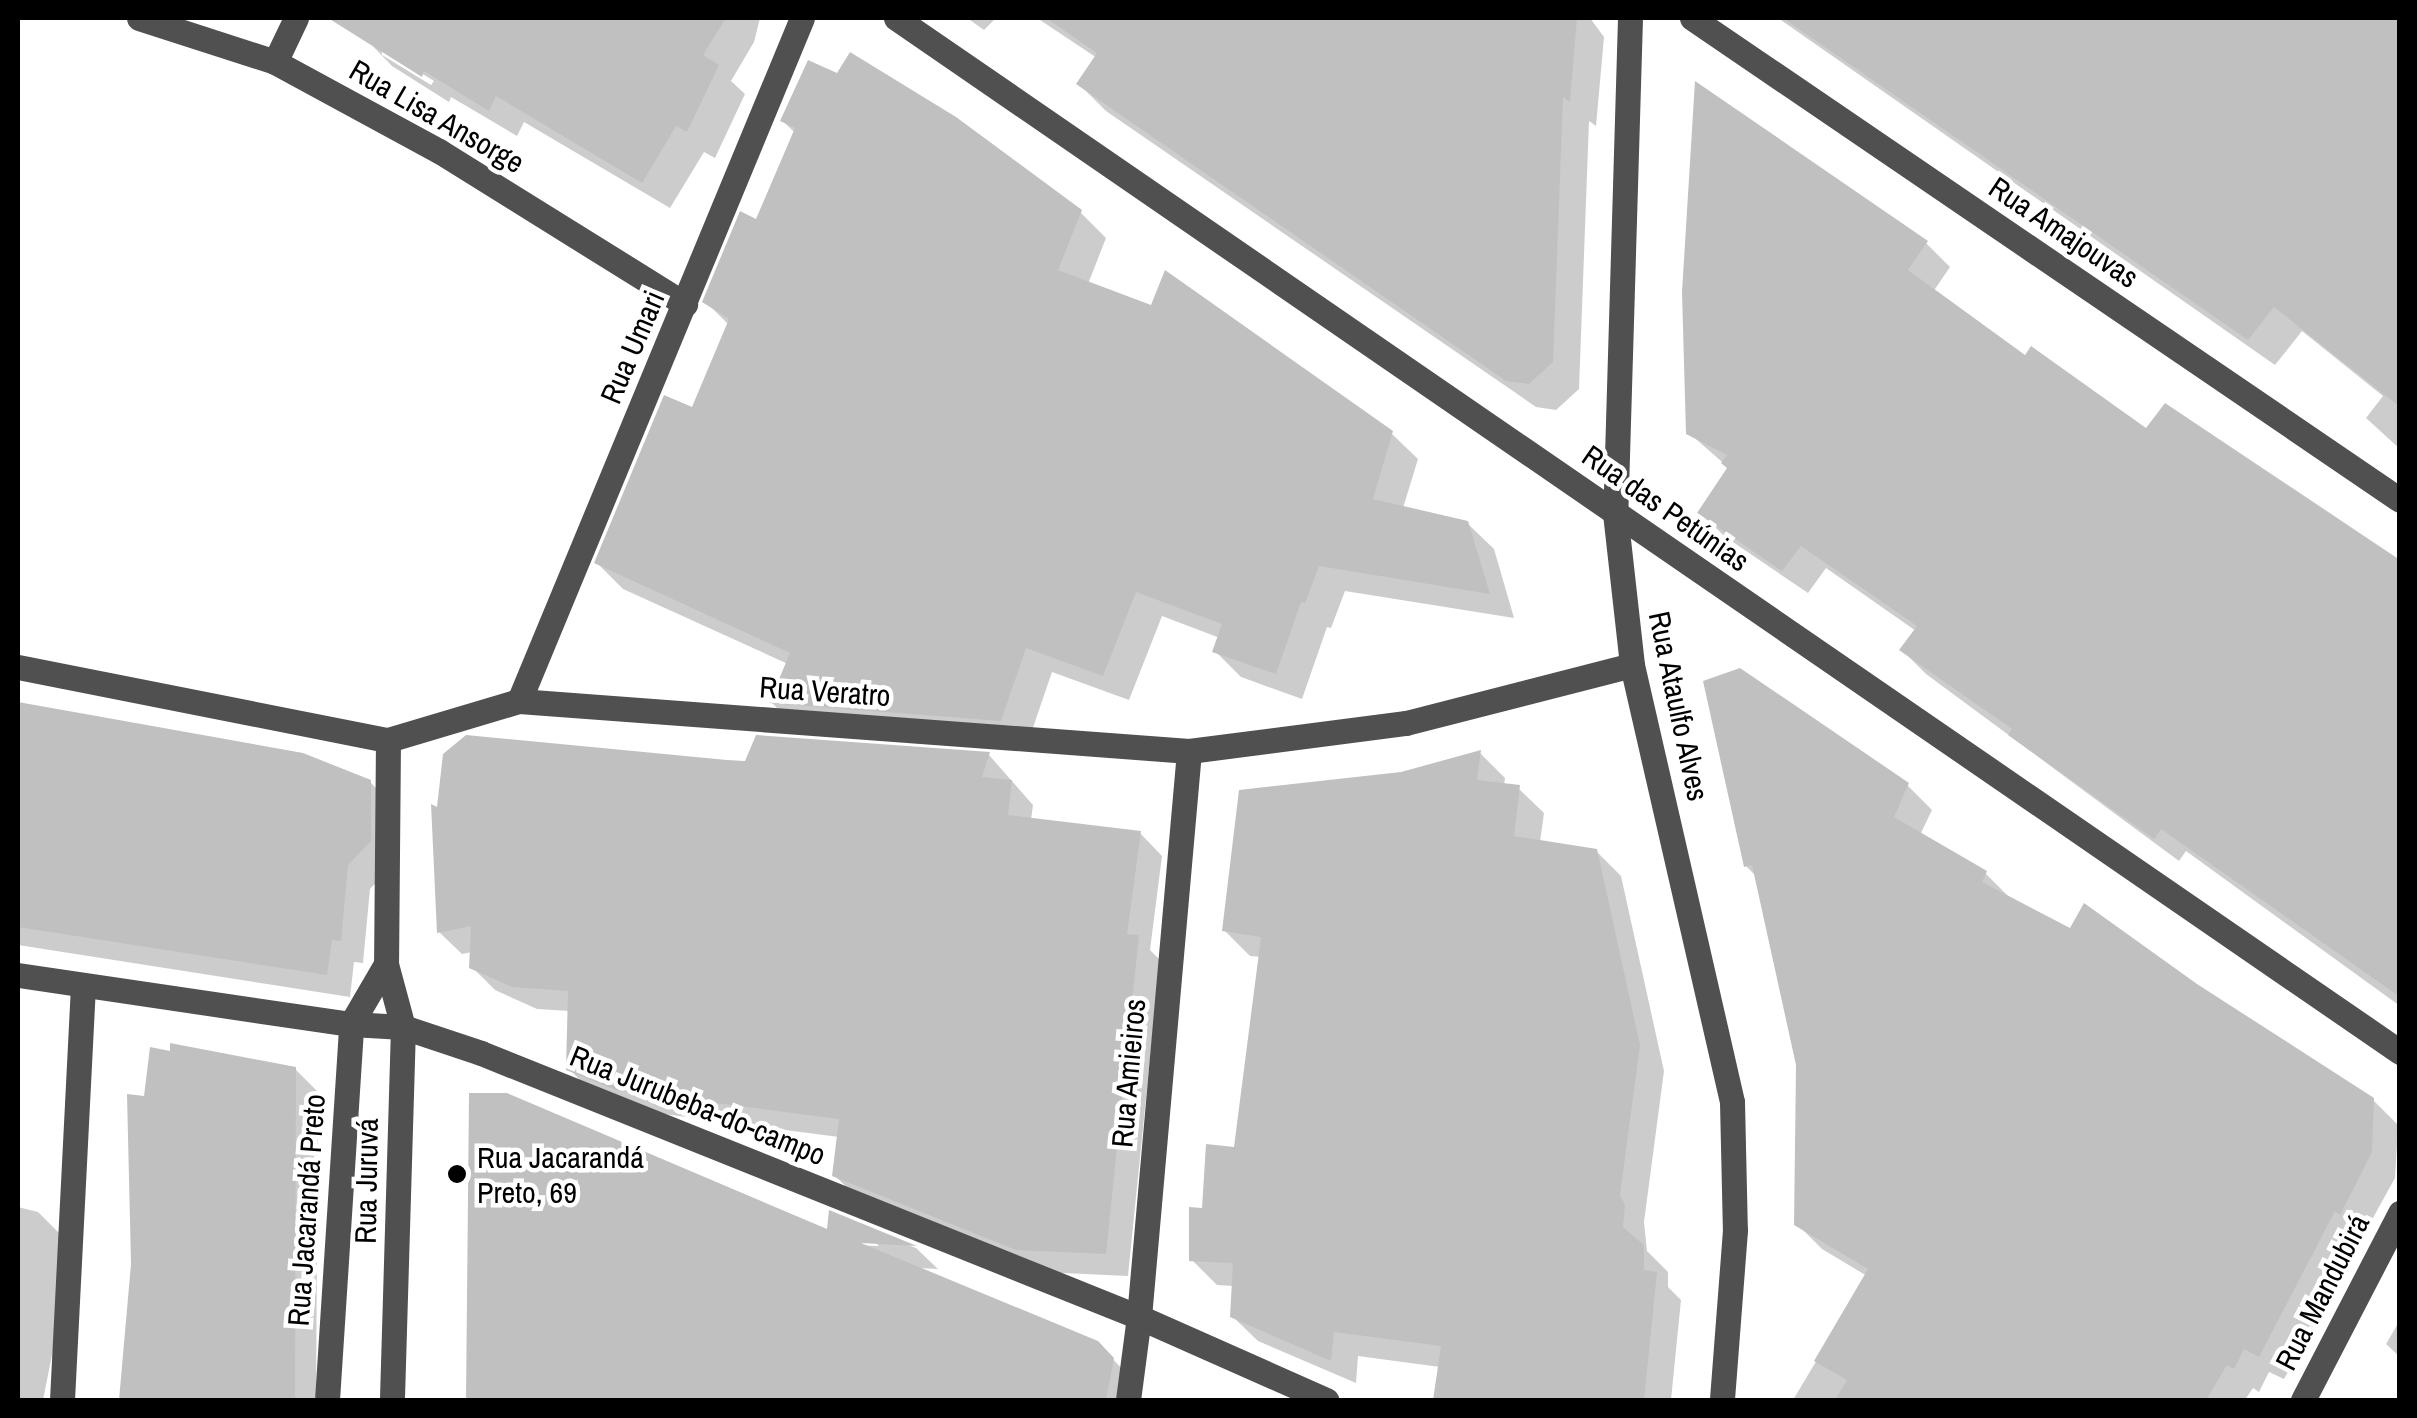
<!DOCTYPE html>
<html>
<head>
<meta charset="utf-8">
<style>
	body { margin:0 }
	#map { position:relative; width:2417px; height:1418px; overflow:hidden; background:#fff; font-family:"Archivo Narrow",sans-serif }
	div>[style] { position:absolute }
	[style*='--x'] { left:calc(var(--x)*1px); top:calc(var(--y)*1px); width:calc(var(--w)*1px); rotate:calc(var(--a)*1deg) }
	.shadow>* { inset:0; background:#0003 }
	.building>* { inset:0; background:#c0c0c0 }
	.minor>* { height:25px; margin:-12.5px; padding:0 12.5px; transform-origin:12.5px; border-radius:12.5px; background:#505050 }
	.dots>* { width:28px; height:28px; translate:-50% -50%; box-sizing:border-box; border:5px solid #fff; border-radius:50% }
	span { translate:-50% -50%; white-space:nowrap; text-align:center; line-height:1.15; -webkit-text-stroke:9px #fff; paint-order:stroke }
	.street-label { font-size:30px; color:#000 }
	.poi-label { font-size:30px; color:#000 }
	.left { translate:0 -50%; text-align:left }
	.frame { position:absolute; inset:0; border:20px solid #000; pointer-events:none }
</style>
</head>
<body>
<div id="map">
	<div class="shadow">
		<div style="clip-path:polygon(evenodd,355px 18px,760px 18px,754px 42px,731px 81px,745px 94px,715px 158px,704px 152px,670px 208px,524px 122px,517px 136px,451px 97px,449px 102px,392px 66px,364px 37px,355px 18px,382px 49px,434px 81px,431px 85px,382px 55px,382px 49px)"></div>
		<div style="clip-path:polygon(967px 18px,996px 18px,984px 30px)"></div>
		<div style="clip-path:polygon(1037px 18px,1590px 18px,1604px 37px,1596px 126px,1589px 121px,1579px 389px,1556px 410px,1536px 407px,1106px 111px,1079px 84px,1097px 58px)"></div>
		<div style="clip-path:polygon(1778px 18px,2400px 18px,2400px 449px,2366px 418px,2383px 396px,2302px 331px,2275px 365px)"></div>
		<div style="clip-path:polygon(783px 121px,1080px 212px,1106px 238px,1088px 284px,1391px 433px,1418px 459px,1403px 508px,1467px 523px,1494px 549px,1514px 618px,1345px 591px,1331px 628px,1327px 627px,1302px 699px,1241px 677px,1215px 651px,1220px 638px,1162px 616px,1129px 700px,1052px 672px,1027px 745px,797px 728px,772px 703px,788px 664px,623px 589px,597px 563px,693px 410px,729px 325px,705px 301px,758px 222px,795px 133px)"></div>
		<div style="clip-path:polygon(1926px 243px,1950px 267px,1933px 292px,2025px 359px,2146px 432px,2400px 563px,2400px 1006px,2186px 851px,2179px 861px,1926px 674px,1902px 650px,1916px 631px,1826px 568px,1808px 593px,1724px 536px,1700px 512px,1729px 468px,1689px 433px)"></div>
		<div style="clip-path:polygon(18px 704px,302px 755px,370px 782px,394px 806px,393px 865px,370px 889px,363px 963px,354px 962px,350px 997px,18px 945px)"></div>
		<div style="clip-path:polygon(1480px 753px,1505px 778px,1504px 786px,1518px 788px,1544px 813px,1540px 842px,1596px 851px,1621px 876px,1664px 1071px,1644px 1222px,1647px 1251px,1668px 1272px,1668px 1287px,1681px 1300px,1671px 1400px,1436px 1400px,1440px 1367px,1358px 1356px,1356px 1383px,1258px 1341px,1232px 1316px,1234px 1286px,1217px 1285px,1192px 1260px,1204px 1210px,1236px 1150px,1261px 957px,1250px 956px,1224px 930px,1402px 774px)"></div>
		<div style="clip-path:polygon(989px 755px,1033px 805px,1031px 820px,1140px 833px,1162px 856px,1150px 950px,1160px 960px,1128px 1276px,1041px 1272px,858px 1198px,835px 1176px,839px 1137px,641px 1111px,591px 1091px,568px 1068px,570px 1011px,537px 1009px,495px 990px,472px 967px,472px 952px,462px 954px,439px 932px,727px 763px)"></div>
		<div style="clip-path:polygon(1907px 785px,1932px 810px,1920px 835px,1985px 873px,2010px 898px,2071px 932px,2196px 987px,2373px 1100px,2398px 1125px,2395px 1178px,2284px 1379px,2269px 1372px,2259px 1392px,2253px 1388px,2245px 1400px,1793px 1400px,1867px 1276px,1822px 1249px,1797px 1224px,1799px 1064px,1757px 877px,1746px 866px)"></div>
		<div style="clip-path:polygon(295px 1069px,318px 1092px,316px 1400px,122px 1400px,146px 1099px)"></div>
		<div style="clip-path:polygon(evenodd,472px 1095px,829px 1232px,831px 1214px,916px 1248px,938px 1269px,918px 1268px,1097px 1343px,1138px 1385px,1135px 1400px,469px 1400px,472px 1095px,874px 1241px,879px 1246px,848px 1245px,874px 1241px)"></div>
		<div style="clip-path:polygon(18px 1207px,38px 1212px,61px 1235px,55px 1340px,43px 1400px,18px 1400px)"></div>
		<div style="clip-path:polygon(2400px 1320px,2400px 1357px,2386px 1344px)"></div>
	</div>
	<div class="building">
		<div style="clip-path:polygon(328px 18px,726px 18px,703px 55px,719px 65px,687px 132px,676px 126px,642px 183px,496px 96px,489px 111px,424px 71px,422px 77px)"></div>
		<div style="clip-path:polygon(1046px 18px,1577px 18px,1570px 102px,1563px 97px,1553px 362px,1529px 384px,1506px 381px,1076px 84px,1097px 53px)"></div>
		<div style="clip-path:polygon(1783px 18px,2400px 18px,2400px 407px,2274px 307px,2248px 340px)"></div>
		<div style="clip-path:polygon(850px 52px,956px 117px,1082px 210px,1058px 270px,1151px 305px,1165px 270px,1393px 431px,1373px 499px,1468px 521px,1490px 594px,1319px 566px,1305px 603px,1301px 602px,1276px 674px,1212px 652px,1222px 624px,1136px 592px,1103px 676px,1026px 648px,1001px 721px,769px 703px,790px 653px,594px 563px,664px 395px,692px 407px,729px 319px,702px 302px,740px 211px,756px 219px,795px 128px,780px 121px,808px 60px,837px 73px)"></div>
		<div style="clip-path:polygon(1695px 81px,1928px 241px,1908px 270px,2025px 355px,2031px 346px,2146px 428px,2165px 403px,2400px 560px,2400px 997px,2161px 829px,2154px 839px,2008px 735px,2012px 729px,1899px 650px,1917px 626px,1801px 546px,1782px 571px,1697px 513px,1727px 468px,1721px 463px,1727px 455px,1686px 434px,1682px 292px)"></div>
		<div style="clip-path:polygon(1740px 668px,1909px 783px,1894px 817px,1987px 871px,1982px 882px,2070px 928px,2084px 903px,2197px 984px,2374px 1098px,2372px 1152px,2340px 1215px,2335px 1211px,2259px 1357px,2244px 1349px,2234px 1369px,2227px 1365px,2206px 1400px,1835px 1400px,1847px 1380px,1814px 1361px,1868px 1269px,1794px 1225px,1796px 1065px,1752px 865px,1744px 867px,1703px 681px)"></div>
		<div style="clip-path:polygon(18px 702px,303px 753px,371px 780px,371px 841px,348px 865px,341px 941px,332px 940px,327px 975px,18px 927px)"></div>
		<div style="clip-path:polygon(466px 735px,727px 760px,745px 761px,756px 735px,990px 752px,982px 777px,1012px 780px,1008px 815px,1141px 831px,1127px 934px,1139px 935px,1106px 1254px,1016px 1250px,832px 1176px,839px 1119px,616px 1090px,566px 1070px,568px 991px,512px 987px,469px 968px,471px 926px,437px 933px,431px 804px,437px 807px,443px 754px)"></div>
		<div style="clip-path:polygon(1481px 750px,1477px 780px,1520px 785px,1514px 836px,1597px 849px,1640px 1045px,1620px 1195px,1625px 1205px,1623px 1227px,1644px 1245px,1644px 1270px,1657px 1272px,1644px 1400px,1433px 1400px,1441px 1346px,1334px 1332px,1331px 1361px,1230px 1317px,1233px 1263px,1189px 1261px,1189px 1207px,1202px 1208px,1206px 1144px,1234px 1147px,1261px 937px,1222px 931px,1239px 790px,1401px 772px)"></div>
		<div style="clip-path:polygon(170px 1043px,296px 1067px,295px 1400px,119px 1400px,131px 1264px,127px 1094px,144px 1096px,150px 1047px,170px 1051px)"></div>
		<div style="clip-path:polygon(469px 1093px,507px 1093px,827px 1229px,829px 1210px,917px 1246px,861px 1243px,1098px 1341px,1114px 1358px,1106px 1400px,466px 1400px)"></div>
	</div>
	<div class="minor">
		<div style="--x:139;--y:18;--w:143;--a:17.9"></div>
		<div style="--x:275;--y:62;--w:187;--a:28.5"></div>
		<div style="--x:439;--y:151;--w:290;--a:31.9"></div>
		<div style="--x:896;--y:18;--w:1825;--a:34.51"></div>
		<div style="--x:1630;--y:18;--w:495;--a:91.7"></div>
		<div style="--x:1615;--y:513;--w:153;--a:83.6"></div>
		<div style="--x:1632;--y:665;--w:448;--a:77.1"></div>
		<div style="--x:1732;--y:1102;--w:128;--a:88.7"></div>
		<div style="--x:1735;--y:1230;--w:170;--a:94.4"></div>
		<div style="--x:1692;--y:18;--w:856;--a:34.25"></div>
		<div style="--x:275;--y:62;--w:49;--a:-64.5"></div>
		<div style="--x:18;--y:667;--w:377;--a:11.2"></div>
		<div style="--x:388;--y:740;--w:137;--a:-16.6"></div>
		<div style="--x:519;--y:701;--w:672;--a:4.27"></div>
		<div style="--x:1189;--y:751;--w:219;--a:-7.4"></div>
		<div style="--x:1406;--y:723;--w:233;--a:-14.4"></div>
		<div style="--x:519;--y:701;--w:739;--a:-67.49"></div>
		<div style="--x:388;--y:740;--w:224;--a:90.5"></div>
		<div style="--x:386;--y:964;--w:65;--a:74.9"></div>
		<div style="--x:403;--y:1027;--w:373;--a:91.7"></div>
		<div style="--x:18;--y:975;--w:337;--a:8.4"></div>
		<div style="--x:351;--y:1024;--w:52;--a:3.3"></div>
		<div style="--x:403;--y:1027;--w:82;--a:18.4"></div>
		<div style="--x:481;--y:1053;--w:709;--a:21.86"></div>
		<div style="--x:1139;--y:1317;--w:205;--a:23.9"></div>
		<div style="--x:62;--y:1400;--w:414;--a:-87.1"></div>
		<div style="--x:327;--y:1400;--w:377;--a:-86.3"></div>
		<div style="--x:351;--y:1024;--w:69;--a:-59.7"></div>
		<div style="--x:1128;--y:1400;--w:84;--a:-82.5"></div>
		<div style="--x:1139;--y:1317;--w:568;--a:-84.95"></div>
		<div style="--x:2303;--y:1400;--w:211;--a:-62.6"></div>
	</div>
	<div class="dots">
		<div style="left:457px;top:1174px;background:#000"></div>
	</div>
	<div class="street-label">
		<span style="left:437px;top:116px;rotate:30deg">Rua Lisa Ansorge</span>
		<span style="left:2064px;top:232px;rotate:34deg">Rua Amajouvas</span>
		<span style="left:632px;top:347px;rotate:-67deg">Rua Umari</span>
		<span style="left:1666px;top:508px;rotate:35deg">Rua das Petúnias</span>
		<span style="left:825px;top:691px;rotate:4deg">Rua Veratro</span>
		<span style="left:1679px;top:706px;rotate:78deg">Rua Ataulfo Alves</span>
		<span style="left:1128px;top:1073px;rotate:-85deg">Rua Amieiros</span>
		<span style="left:698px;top:1105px;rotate:22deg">Rua Jurubeba-do-campo</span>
		<span style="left:366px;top:1181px;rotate:-89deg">Rua Juruvá</span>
		<span style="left:306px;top:1210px;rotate:-86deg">Rua Jacarandá Preto</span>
		<span style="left:2322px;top:1292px;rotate:-63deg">Rua Mandubirá</span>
	</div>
	<div class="poi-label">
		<span class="left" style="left:477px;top:1174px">Rua Jacarandá<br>Preto, 69</span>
	</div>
	<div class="frame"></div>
</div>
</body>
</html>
